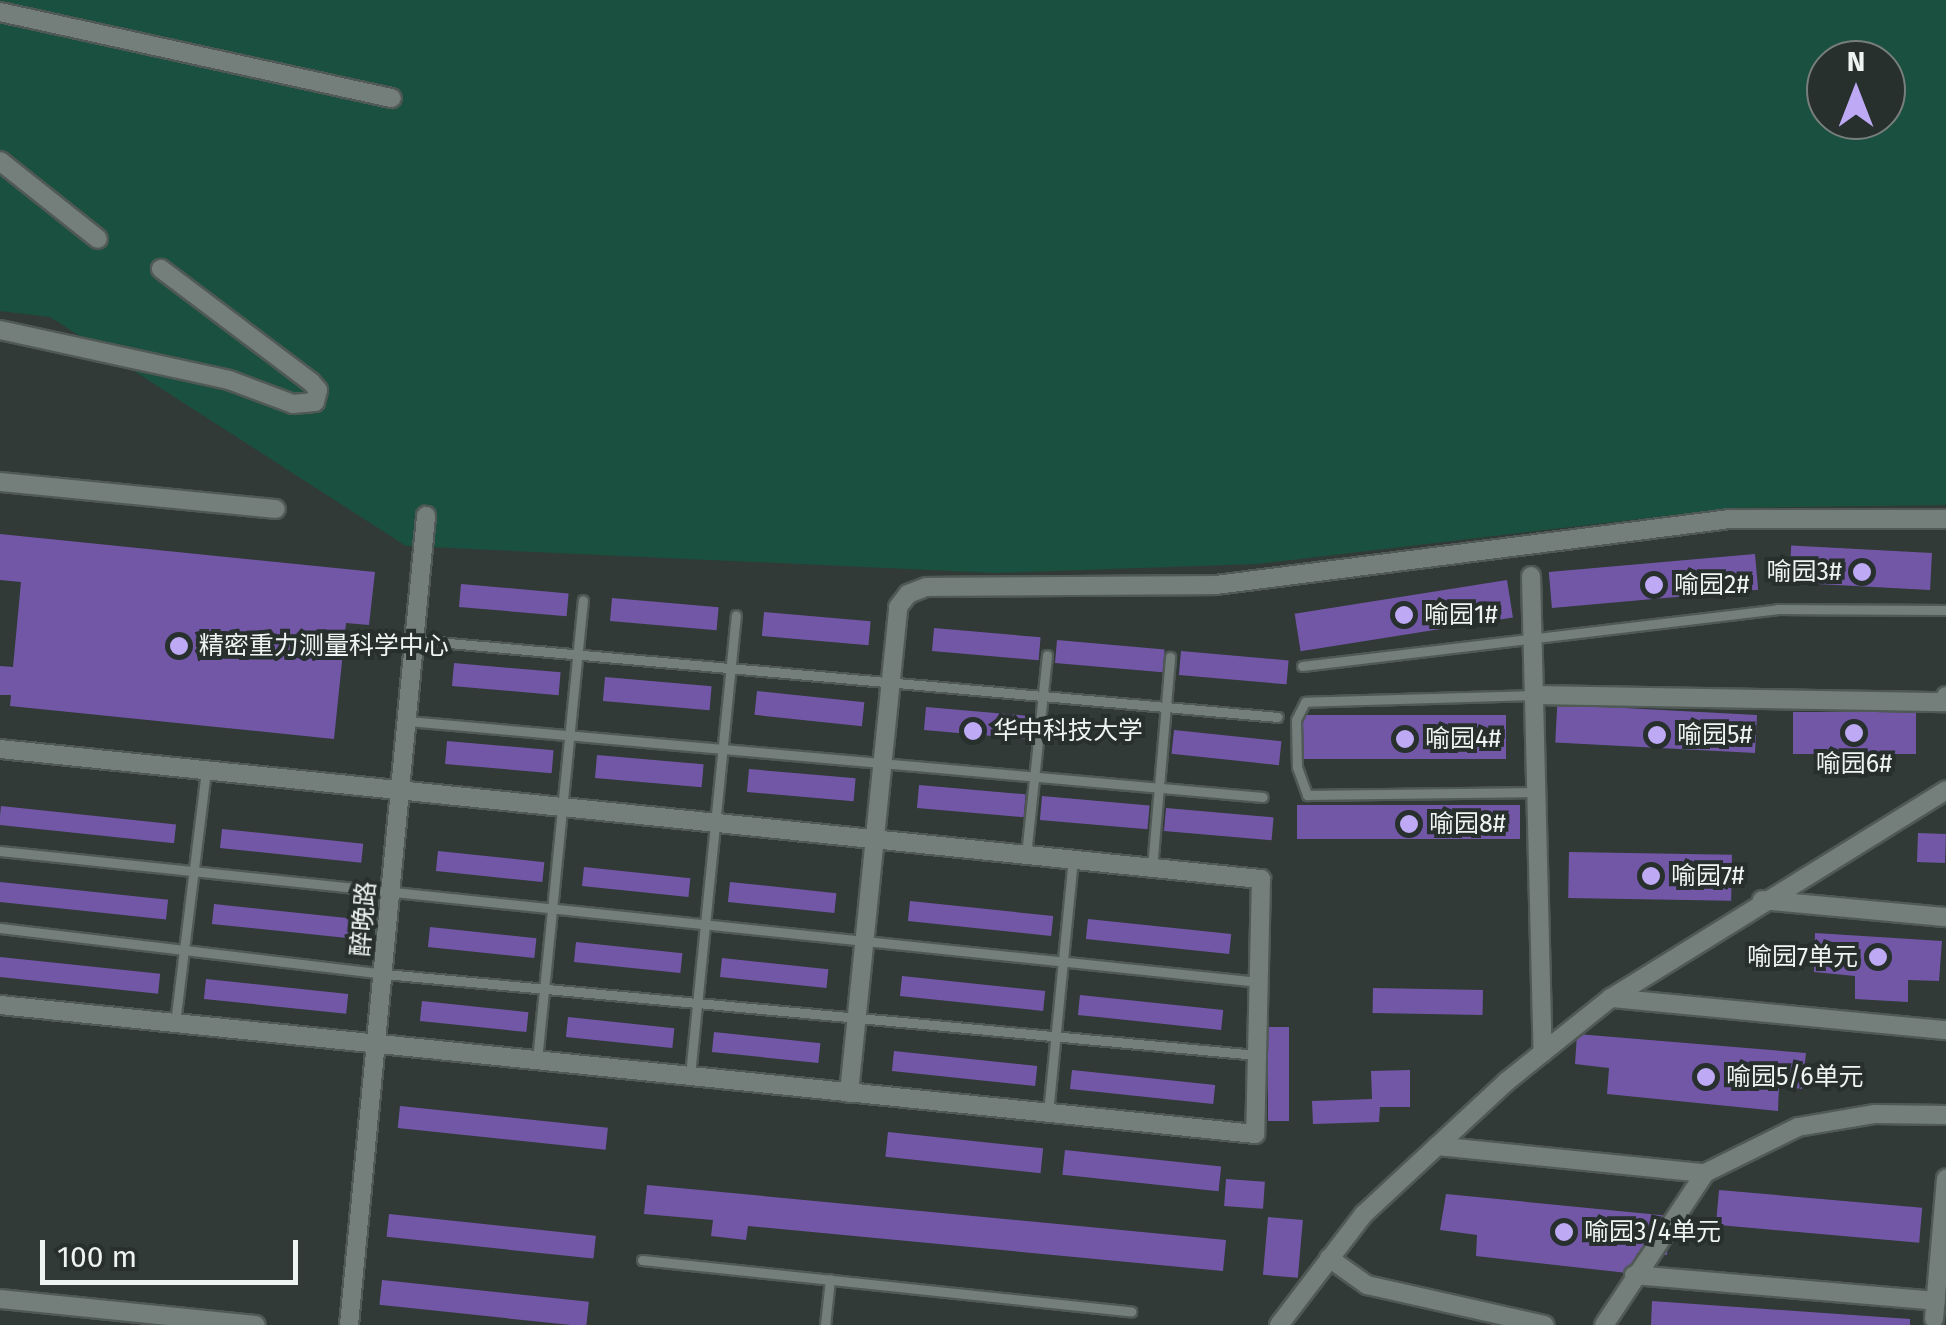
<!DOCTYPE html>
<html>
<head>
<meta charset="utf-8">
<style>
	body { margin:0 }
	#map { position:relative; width:1946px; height:1325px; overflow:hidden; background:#313a37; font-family:"Fira Sans","Noto Sans SC",sans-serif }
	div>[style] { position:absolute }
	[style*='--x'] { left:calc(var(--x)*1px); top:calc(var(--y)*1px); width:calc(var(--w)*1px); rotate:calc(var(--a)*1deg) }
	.green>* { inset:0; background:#1a503f }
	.building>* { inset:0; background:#7257a7; transform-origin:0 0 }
	.roads { filter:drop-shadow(2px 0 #505955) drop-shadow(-2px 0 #505955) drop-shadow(0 2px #505955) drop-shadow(0 -2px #505955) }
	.lane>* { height:9px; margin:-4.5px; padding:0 4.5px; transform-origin:4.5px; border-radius:4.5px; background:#747f7b }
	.street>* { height:18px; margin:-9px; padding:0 9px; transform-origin:9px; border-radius:9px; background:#747f7b }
	.dots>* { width:28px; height:28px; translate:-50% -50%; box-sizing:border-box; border:5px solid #27302c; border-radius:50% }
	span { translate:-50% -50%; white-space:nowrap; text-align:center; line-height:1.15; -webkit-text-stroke:8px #27302c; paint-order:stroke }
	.poi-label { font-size:25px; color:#eef4f2 }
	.right { translate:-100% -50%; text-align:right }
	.left { translate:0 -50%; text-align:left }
	.street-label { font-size:25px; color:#eef4f2 }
	.north { position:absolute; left:1806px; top:40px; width:100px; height:100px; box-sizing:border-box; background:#27302c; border:2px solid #777e7b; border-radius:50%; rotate:0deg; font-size:28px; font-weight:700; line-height:40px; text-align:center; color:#eef4f2 }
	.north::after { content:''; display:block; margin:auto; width:35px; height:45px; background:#bea9f4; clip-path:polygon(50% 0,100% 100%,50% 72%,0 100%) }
	.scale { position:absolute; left:40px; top:1240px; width:258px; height:45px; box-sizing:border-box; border:5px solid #eef4f2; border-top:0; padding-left:12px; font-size:30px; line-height:35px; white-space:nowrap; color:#eef4f2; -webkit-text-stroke:8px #27302c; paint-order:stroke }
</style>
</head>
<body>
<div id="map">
	<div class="green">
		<div style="clip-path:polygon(evenodd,0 0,1946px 0,1946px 505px,1733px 508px,1257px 564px,995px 573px,406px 546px,50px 317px,0 311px,0 0,1826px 60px,1886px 60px,1886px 120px,1826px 120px,1826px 60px)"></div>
	</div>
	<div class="building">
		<div style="clip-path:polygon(0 534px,375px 572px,369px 625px,346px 623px,334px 739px,10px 706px,11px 695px,0 695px,0 666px,13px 667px,21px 582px,0 580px)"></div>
		<div style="left:1932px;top:553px;width:37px;height:141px;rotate:93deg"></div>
		<div style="left:1755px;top:554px;width:36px;height:207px;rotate:85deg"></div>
		<div style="left:1507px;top:580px;width:38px;height:215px;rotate:81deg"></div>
		<div style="left:461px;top:584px;width:108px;height:23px;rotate:5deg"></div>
		<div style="left:612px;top:598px;width:107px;height:23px;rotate:5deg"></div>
		<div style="left:764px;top:612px;width:107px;height:24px;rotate:5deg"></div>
		<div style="left:934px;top:628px;width:107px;height:23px;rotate:5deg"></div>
		<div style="left:1057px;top:640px;width:108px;height:23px;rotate:5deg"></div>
		<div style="left:1181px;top:651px;width:108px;height:24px;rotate:5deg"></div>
		<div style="left:454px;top:663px;width:107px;height:23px;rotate:5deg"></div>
		<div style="left:605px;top:677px;width:107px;height:24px;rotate:5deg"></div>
		<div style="left:757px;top:691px;width:108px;height:24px;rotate:6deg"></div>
		<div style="left:926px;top:707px;width:108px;height:23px;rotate:5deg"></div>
		<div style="left:1793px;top:712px;width:123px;height:42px"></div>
		<div style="left:1506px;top:715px;width:44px;height:203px;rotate:90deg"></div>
		<div style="left:1757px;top:715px;width:38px;height:200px;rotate:93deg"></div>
		<div style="left:1174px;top:730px;width:108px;height:24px;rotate:6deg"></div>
		<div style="left:447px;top:741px;width:107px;height:23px;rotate:5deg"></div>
		<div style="left:597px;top:755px;width:107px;height:23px;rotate:5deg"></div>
		<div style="left:749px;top:769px;width:107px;height:23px;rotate:5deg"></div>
		<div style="left:919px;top:785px;width:107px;height:23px;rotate:5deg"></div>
		<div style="left:1042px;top:796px;width:108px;height:24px;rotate:5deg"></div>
		<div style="left:1520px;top:805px;width:34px;height:223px;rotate:90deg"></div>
		<div style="left:1px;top:806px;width:176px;height:19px;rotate:6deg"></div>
		<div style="left:1166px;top:808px;width:108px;height:23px;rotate:5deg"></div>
		<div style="left:222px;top:829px;width:142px;height:19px;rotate:6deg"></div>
		<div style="left:1918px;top:833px;width:28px;height:29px;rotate:2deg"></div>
		<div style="left:438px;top:851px;width:107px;height:20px;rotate:6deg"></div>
		<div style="left:1569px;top:852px;width:163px;height:46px;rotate:1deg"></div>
		<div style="left:584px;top:867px;width:107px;height:19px;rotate:6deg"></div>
		<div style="left:0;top:882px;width:169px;height:20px;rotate:6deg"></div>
		<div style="left:730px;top:882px;width:107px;height:20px;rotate:6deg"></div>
		<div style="left:910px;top:901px;width:144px;height:20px;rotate:6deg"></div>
		<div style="left:214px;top:904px;width:143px;height:20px;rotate:6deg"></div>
		<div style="left:1088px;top:919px;width:144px;height:20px;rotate:6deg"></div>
		<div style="left:430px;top:927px;width:107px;height:20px;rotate:6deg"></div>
		<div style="clip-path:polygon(1815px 933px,1942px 941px,1939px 981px,1908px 980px,1908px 1002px,1855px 999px,1855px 976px,1814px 972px)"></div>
		<div style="left:576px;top:942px;width:107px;height:20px;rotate:6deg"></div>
		<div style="left:0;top:957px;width:161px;height:20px;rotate:6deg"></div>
		<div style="left:722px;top:958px;width:107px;height:19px;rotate:6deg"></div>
		<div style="left:902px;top:976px;width:144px;height:20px;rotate:6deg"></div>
		<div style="left:206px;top:979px;width:143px;height:20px;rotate:6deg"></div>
		<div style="left:1373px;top:988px;width:110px;height:25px;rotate:1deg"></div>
		<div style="left:1080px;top:995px;width:144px;height:20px;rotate:6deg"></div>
		<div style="left:422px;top:1001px;width:107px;height:20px;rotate:6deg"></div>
		<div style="left:568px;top:1017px;width:107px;height:20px;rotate:6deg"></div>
		<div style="left:1268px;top:1027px;width:21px;height:94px"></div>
		<div style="left:714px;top:1032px;width:107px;height:20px;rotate:6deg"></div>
		<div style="clip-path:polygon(1577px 1034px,1806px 1053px,1802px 1089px,1779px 1086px,1778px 1111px,1607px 1094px,1609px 1068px,1575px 1064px)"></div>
		<div style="left:894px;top:1051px;width:144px;height:20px;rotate:6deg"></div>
		<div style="left:1072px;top:1070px;width:144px;height:19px;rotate:6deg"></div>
		<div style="clip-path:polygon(1410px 1070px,1410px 1107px,1380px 1107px,1379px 1122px,1313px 1124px,1312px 1101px,1372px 1099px,1371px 1071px)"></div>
		<div style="left:400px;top:1106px;width:209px;height:22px;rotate:6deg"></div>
		<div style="left:888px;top:1132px;width:156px;height:25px;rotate:6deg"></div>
		<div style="left:1065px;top:1150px;width:157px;height:25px;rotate:6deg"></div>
		<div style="left:1226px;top:1179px;width:39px;height:27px;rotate:4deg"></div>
		<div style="clip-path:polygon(647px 1185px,1226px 1240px,1223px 1271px,748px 1226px,746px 1240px,711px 1236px,713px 1220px,644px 1214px)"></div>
		<div style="left:1719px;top:1190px;width:204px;height:35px;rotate:5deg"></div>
		<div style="clip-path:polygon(1446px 1194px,1670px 1216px,1667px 1255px,1637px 1253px,1636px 1274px,1476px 1256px,1477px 1235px,1440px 1230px)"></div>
		<div style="left:389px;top:1214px;width:208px;height:23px;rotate:6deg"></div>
		<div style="left:1268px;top:1217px;width:35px;height:58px;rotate:5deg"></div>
		<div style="left:382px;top:1280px;width:208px;height:25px;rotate:6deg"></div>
		<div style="clip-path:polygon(1652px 1301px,1910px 1319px,1910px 1325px,1651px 1325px)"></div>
	</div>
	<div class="roads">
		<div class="lane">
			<div style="--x:415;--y:640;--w:866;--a:5.1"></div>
			<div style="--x:1302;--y:666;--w:478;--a:-6.8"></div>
			<div style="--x:1777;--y:609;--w:169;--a:0.3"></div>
			<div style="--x:1535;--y:695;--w:230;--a:178.3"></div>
			<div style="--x:1305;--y:702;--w:20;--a:117"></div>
			<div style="--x:1296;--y:720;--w:47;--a:88.8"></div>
			<div style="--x:1297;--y:767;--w:30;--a:70"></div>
			<div style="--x:1307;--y:795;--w:231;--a:-0.7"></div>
			<div style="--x:408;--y:721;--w:858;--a:5.08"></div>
			<div style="--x:0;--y:851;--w:1266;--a:5.94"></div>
			<div style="--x:1026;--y:855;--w:201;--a:-84"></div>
			<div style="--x:1152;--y:868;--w:212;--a:-85.1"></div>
			<div style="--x:0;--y:928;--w:388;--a:6.8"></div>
			<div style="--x:385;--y:974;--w:876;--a:5.31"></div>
			<div style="--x:175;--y:1023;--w:255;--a:-83"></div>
			<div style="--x:537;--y:1060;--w:462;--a:-84.3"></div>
			<div style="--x:690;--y:1075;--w:462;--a:-84.3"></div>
			<div style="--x:1048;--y:1113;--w:254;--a:-84.4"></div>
			<div style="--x:642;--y:1260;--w:492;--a:6"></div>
			<div style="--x:825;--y:1325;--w:46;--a:-83.8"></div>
		</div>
		<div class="street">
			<div style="--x:0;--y:12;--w:401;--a:12.4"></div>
			<div style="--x:0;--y:161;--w:125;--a:38.5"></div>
			<div style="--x:0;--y:330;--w:234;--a:12.3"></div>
			<div style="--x:229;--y:380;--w:68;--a:20.6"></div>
			<div style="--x:293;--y:404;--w:22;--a:-5"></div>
			<div style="--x:315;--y:402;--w:12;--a:-76"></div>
			<div style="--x:318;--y:390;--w:11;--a:-131"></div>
			<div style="--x:311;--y:382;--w:188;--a:-143"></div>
			<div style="--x:0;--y:482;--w:277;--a:5.6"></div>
			<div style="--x:1531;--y:576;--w:477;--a:88.6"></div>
			<div style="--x:1535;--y:695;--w:411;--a:1"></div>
			<div style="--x:1946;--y:702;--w:6;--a:-90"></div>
			<div style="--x:0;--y:749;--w:1268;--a:5.89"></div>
			<div style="--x:1261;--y:879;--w:255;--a:91.3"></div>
			<div style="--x:1255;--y:1134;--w:1262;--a:-174.13"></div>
			<div style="--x:1762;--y:900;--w:185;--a:5.3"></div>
			<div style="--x:1611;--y:998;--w:337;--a:5.5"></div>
			<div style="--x:849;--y:1093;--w:488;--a:-84.2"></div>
			<div style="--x:898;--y:607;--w:16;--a:-52"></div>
			<div style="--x:908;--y:594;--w:19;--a:-21"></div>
			<div style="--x:926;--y:587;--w:290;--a:-0.4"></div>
			<div style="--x:1216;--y:585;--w:518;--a:-7.32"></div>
			<div style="--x:1730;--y:519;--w:216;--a:0"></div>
			<div style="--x:1437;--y:1146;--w:269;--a:5.8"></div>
			<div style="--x:1329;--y:1258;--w:47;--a:35.4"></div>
			<div style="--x:1367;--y:1285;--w:182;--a:12.7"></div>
			<div style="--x:1634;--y:1275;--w:303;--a:4.9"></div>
			<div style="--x:0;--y:1299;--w:257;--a:5.8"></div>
			<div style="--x:1934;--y:1319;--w:141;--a:-85.1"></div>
			<div style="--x:349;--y:1325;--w:813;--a:-84.56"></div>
			<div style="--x:1279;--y:1325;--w:140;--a:-52.6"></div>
			<div style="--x:1364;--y:1214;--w:194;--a:-42.9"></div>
			<div style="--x:1506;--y:1082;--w:134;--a:-38.7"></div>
			<div style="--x:1611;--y:998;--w:394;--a:-31.8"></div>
			<div style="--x:1604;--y:1325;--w:182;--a:-56.4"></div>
			<div style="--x:1705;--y:1173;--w:104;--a:-26.3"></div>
			<div style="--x:1798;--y:1127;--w:77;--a:-9.7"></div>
			<div style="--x:1874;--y:1114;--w:72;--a:0.8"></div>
		</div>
	</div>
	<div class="dots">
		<div style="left:1862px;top:572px;background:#bea9f4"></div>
		<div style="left:1654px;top:585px;background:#bea9f4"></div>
		<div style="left:1404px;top:615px;background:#bea9f4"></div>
		<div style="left:179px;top:646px;background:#bea9f4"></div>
		<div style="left:973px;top:731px;background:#bea9f4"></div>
		<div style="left:1854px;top:733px;background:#bea9f4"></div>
		<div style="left:1657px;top:735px;background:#bea9f4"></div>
		<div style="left:1405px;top:739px;background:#bea9f4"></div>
		<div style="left:1409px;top:824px;background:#bea9f4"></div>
		<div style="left:1651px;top:876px;background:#bea9f4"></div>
		<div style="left:1878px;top:957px;background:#bea9f4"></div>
		<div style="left:1706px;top:1077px;background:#bea9f4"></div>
		<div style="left:1564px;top:1232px;background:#bea9f4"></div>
	</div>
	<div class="poi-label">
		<span class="right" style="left:1842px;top:572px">喻园3#</span>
		<span class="left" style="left:1674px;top:585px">喻园2#</span>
		<span class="left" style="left:1424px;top:615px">喻园1#</span>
		<span class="left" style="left:199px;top:646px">精密重力测量科学中心</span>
		<span class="left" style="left:993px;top:731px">华中科技大学</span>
		<span class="left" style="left:1677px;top:735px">喻园5#</span>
		<span class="left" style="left:1425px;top:739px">喻园4#</span>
		<span style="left:1854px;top:764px">喻园6#</span>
		<span class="left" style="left:1429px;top:824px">喻园8#</span>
		<span class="left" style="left:1671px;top:876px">喻园7#</span>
		<span class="right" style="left:1858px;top:957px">喻园7单元</span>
		<span class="left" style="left:1726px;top:1077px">喻园5/6单元</span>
		<span class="left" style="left:1584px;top:1232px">喻园3/4单元</span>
	</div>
	<div class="street-label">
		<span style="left:364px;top:919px;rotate:-85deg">醉晚路</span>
	</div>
	<div class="north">N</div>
	<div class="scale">100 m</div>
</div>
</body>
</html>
